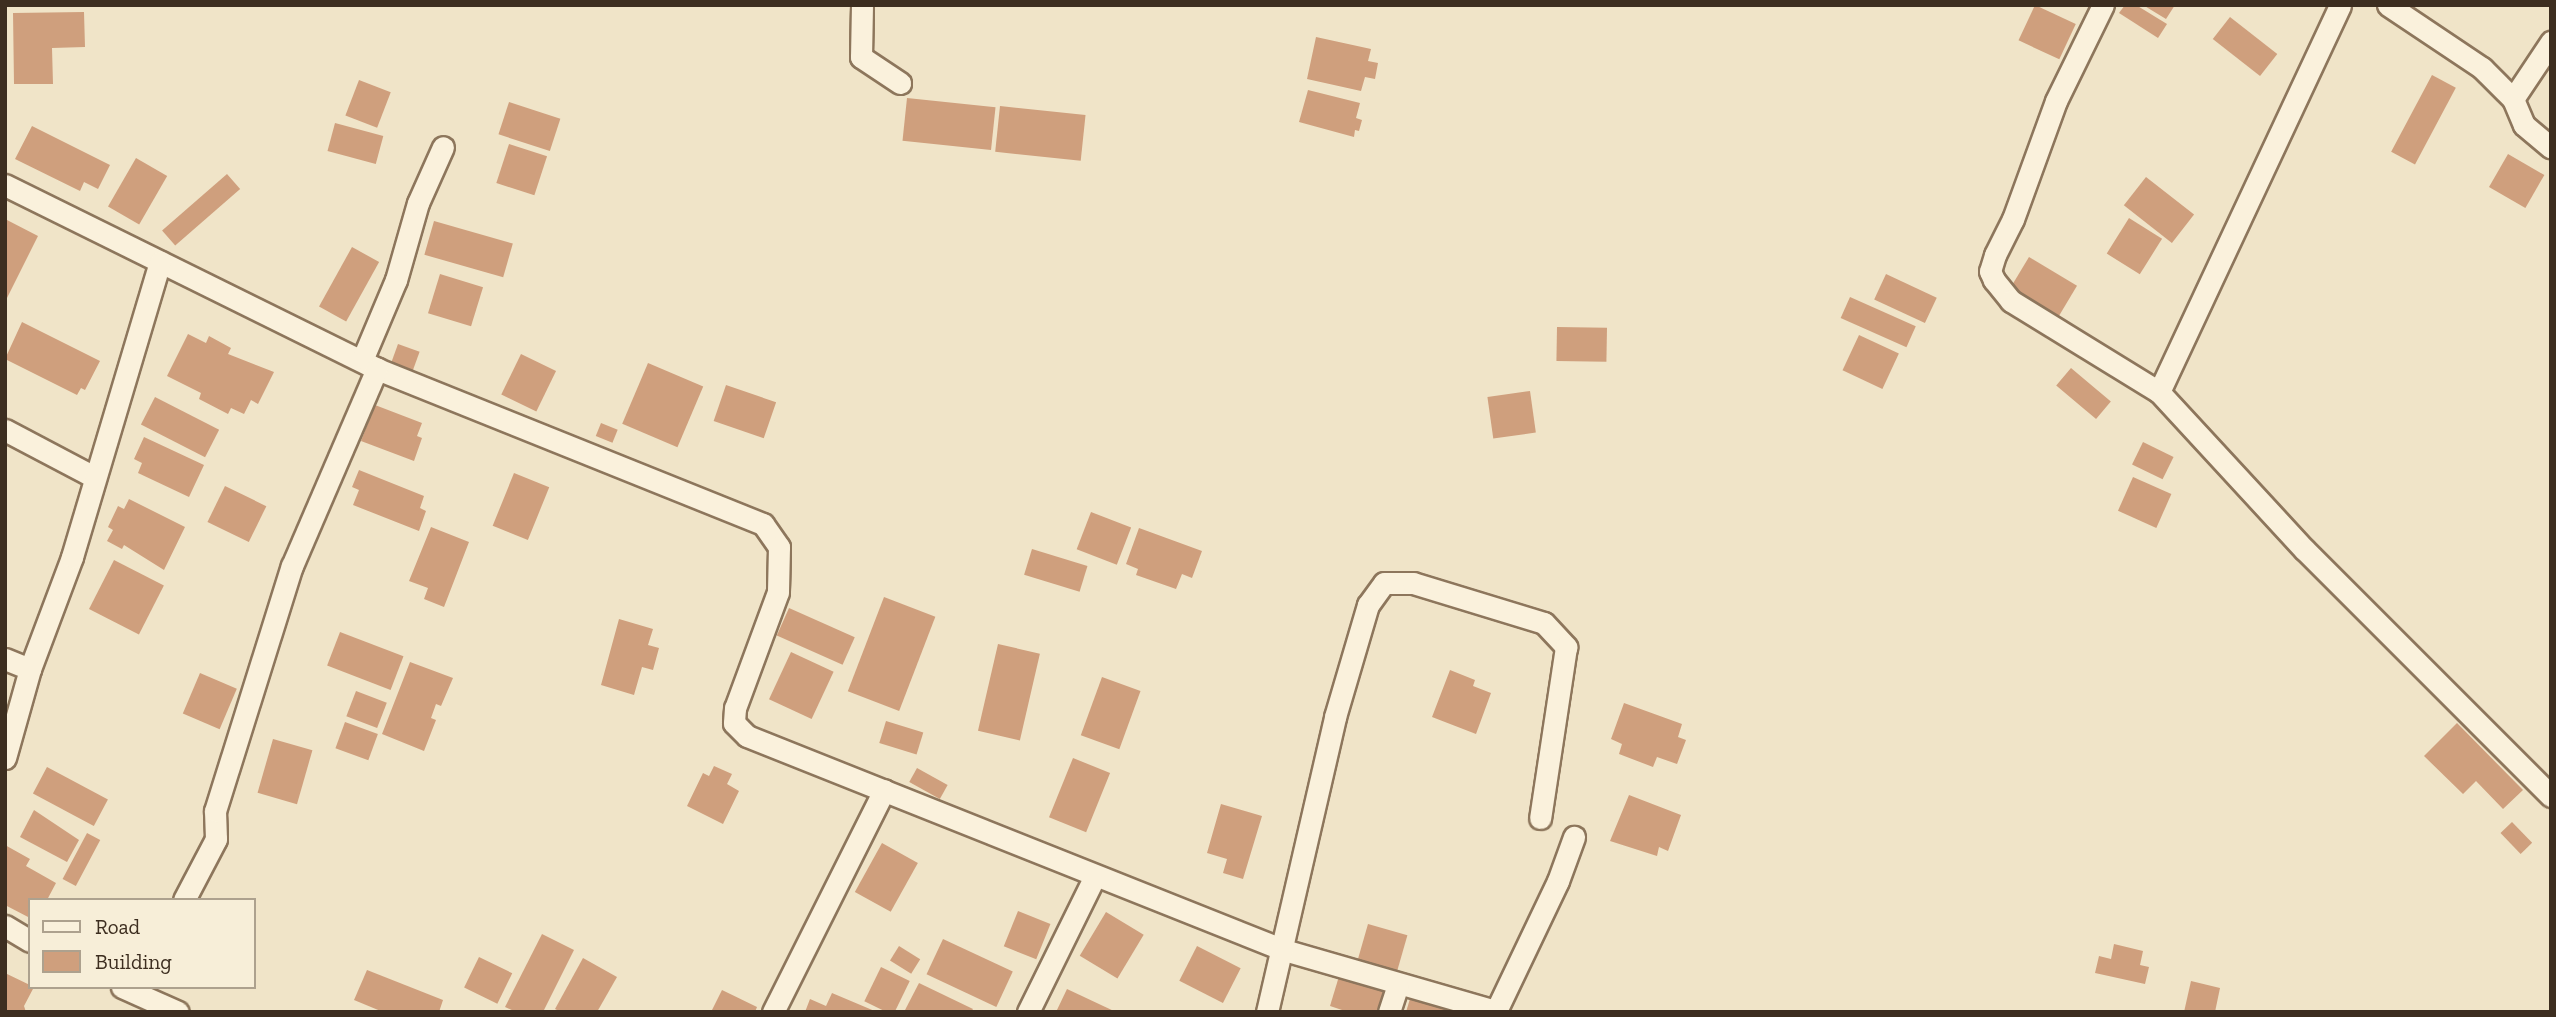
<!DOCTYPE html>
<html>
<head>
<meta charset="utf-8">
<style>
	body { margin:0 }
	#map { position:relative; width:2556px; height:1017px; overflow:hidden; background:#f0e4c8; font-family:"Zilla Slab",serif }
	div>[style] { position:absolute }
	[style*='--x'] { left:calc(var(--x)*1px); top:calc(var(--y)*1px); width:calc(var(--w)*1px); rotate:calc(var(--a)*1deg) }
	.building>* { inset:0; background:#cf9f7d; transform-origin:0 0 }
	.roads { filter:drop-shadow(2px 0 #8d765c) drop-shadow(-2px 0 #8d765c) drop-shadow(0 2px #8d765c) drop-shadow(0 -2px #8d765c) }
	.minor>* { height:21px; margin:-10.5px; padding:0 10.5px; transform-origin:10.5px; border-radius:10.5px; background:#faf1dc }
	span { translate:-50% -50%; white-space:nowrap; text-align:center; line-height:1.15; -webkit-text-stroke:5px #f7eed8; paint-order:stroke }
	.frame { position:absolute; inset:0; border:7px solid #3d2e20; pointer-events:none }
	.legend { position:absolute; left:28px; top:898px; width:228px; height:91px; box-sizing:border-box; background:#f7eed8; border:2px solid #ada18e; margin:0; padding:9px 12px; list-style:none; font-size:21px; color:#3d2e20 }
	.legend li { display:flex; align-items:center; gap:14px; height:35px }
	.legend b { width:35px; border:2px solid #ada18e }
</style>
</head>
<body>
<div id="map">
	<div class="building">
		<div style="left:2035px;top:5px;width:45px;height:39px;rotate:25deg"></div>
		<div style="clip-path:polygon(2125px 5px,2136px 5px,2167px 24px,2158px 38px,2119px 13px)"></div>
		<div style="clip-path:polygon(2143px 5px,2175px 5px,2166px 19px)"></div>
		<div style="clip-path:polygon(84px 12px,85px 47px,52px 48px,53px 84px,14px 84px,13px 13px)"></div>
		<div style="left:2230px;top:17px;width:60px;height:28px;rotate:38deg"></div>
		<div style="clip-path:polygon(1316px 37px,1371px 49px,1368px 61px,1378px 63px,1375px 79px,1365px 77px,1361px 91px,1307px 79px)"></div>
		<div style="left:2432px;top:75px;width:27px;height:87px;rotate:28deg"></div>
		<div style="left:359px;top:80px;width:34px;height:38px;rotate:21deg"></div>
		<div style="clip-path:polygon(1308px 90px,1360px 103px,1356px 118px,1362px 120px,1359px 131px,1355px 130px,1354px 137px,1299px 122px)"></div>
		<div style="left:907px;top:98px;width:89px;height:43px;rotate:6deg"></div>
		<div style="left:509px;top:102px;width:54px;height:34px;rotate:18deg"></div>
		<div style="left:1000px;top:106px;width:86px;height:46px;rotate:6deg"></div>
		<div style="left:335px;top:123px;width:50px;height:29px;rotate:15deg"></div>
		<div style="clip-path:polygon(32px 126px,110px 165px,98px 189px,84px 182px,80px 191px,15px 159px)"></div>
		<div style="left:509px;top:144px;width:40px;height:41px;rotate:18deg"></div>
		<div style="left:2508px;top:154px;width:42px;height:38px;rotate:30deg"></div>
		<div style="left:136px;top:158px;width:36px;height:56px;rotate:30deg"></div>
		<div style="left:227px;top:174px;width:20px;height:86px;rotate:49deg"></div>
		<div style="left:2146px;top:177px;width:61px;height:36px;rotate:38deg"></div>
		<div style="left:2129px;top:218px;width:39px;height:42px;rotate:32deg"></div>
		<div style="clip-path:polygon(7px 220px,38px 236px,5px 302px,5px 223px)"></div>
		<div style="left:434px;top:221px;width:82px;height:35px;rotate:16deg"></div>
		<div style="left:352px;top:247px;width:31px;height:68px;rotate:29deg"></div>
		<div style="left:2029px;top:257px;width:56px;height:36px;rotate:31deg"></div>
		<div style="left:440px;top:274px;width:45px;height:41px;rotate:17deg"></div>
		<div style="left:1886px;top:274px;width:56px;height:28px;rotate:25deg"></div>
		<div style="left:1850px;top:297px;width:72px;height:23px;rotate:24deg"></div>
		<div style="clip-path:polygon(22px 322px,100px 361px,85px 390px,81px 388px,77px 395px,5px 359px)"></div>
		<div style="left:1557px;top:327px;width:50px;height:34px;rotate:1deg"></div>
		<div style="clip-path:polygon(188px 334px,206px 343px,209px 336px,231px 348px,228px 354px,274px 372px,258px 404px,251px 400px,244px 414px,231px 408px,228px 414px,199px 399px,201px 393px,167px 376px)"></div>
		<div style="left:1859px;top:335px;width:44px;height:39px;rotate:25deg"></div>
		<div style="left:398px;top:344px;width:23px;height:22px;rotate:20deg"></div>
		<div style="left:521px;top:354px;width:39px;height:45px;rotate:26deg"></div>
		<div style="left:648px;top:363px;width:60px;height:66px;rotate:23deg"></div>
		<div style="left:2071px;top:368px;width:52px;height:23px;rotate:40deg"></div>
		<div style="left:726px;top:385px;width:53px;height:38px;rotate:19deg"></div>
		<div style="left:1530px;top:391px;width:42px;height:43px;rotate:82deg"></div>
		<div style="left:155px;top:397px;width:72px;height:31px;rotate:27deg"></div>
		<div style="clip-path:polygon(375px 405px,422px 423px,417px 436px,422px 438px,414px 461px,361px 441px)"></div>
		<div style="left:601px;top:423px;width:18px;height:14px;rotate:22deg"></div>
		<div style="clip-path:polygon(144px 437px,204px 465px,189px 497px,138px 473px,142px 463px,134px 459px)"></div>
		<div style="left:2143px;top:442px;width:34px;height:25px;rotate:26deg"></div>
		<div style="clip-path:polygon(359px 470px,424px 496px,420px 508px,426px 511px,419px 531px,353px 505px,359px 490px,352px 487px)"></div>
		<div style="left:514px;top:473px;width:38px;height:57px;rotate:22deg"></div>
		<div style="left:2133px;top:477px;width:42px;height:37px;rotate:24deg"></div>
		<div style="left:225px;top:486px;width:46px;height:40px;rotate:26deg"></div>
		<div style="clip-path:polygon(129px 499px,185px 527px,164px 570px,124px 545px,122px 549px,107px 541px,113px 530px,108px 527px,118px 506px,124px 509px)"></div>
		<div style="left:1091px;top:512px;width:43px;height:40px;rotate:21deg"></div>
		<div style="clip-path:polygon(431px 527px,469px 542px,444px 607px,424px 599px,428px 588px,409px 581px)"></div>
		<div style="clip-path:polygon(1139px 528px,1202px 551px,1192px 578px,1182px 574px,1176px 589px,1136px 575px,1138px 569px,1126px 564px)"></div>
		<div style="left:1032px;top:549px;width:58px;height:27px;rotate:17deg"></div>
		<div style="left:114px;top:560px;width:56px;height:55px;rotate:27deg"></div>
		<div style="left:884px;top:597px;width:55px;height:101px;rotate:21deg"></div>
		<div style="left:789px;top:608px;width:72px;height:30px;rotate:24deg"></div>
		<div style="clip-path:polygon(619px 619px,653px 629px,648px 645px,659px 648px,653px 670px,642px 667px,634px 695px,601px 685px)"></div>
		<div style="left:340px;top:632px;width:68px;height:36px;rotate:21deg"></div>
		<div style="left:998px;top:644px;width:43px;height:89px;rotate:13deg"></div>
		<div style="left:791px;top:652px;width:47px;height:52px;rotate:25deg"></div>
		<div style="clip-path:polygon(410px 662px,453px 678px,441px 706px,436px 704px,431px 718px,436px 720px,424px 751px,382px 734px)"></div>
		<div style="clip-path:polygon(1450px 670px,1475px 680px,1473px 686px,1491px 693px,1476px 734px,1432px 717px)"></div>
		<div style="left:200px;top:673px;width:40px;height:44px;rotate:23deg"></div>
		<div style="left:1102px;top:677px;width:41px;height:62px;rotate:20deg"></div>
		<div style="left:356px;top:691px;width:33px;height:27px;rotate:21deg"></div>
		<div style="clip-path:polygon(1624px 703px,1682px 724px,1678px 737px,1686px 740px,1677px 764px,1657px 757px,1653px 767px,1619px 754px,1622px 744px,1611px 739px)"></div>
		<div style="left:886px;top:721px;width:39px;height:23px;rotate:17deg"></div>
		<div style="left:345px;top:722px;width:35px;height:28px;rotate:20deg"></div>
		<div style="clip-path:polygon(2457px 723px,2523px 790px,2503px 809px,2476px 781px,2463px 794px,2424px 756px)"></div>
		<div style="left:273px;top:739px;width:41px;height:56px;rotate:16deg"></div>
		<div style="left:1073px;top:758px;width:40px;height:64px;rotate:22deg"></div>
		<div style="clip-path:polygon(714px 766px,732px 774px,727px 784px,739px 791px,723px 824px,687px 806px,703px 773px,709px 776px)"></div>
		<div style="left:47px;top:767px;width:69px;height:30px;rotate:28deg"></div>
		<div style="left:917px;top:768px;width:35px;height:16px;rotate:29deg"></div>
		<div style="clip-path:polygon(1629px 795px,1681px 815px,1668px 851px,1659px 847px,1657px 856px,1610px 841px)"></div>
		<div style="clip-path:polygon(1221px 804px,1262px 816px,1243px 879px,1223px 873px,1227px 859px,1207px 853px)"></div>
		<div style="clip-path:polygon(34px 810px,79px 840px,67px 862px,20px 837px)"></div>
		<div style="left:2512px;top:822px;width:29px;height:16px;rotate:46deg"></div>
		<div style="left:87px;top:833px;width:15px;height:52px;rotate:28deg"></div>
		<div style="left:882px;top:843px;width:41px;height:56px;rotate:29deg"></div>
		<div style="clip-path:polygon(5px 845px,30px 859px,26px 866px,56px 883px,47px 900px,30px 900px,30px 918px,5px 905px)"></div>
		<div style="left:1018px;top:911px;width:35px;height:38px;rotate:22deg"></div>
		<div style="left:1106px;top:912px;width:44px;height:51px;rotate:31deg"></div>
		<div style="left:1368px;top:924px;width:41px;height:46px;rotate:16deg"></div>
		<div style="clip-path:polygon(542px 934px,574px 950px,543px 1012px,516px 1012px,505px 1007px)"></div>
		<div style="left:943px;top:939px;width:77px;height:39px;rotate:25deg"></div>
		<div style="clip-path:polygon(2114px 944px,2143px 951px,2140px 965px,2149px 967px,2145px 984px,2095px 973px,2099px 956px,2111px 959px)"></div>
		<div style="left:899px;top:946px;width:25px;height:17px;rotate:32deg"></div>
		<div style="left:1197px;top:946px;width:49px;height:39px;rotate:27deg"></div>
		<div style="left:479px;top:957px;width:37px;height:34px;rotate:26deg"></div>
		<div style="clip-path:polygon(583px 958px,617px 977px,597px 1012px,561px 1012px,555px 1009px)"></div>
		<div style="left:881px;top:967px;width:32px;height:38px;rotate:26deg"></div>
		<div style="clip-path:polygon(367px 970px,443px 1000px,439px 1012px,383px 1012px,354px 1000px)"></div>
		<div style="clip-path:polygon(5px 973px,34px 987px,24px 1006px,26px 1012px,5px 1012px)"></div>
		<div style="clip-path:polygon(1340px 973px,1385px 988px,1378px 1012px,1348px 1012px,1330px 1006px)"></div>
		<div style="clip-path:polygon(2191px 981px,2220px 988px,2215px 1012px,2184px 1012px)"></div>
		<div style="clip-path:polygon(919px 983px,973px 1009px,971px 1012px,904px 1012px)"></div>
		<div style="clip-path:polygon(1067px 989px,1116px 1012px,1056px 1012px)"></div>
		<div style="clip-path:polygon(722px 990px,757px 1007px,755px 1012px,711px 1012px)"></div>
		<div style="clip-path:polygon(1412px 992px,1477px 1012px,1406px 1012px)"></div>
		<div style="clip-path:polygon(832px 993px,877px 1012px,805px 1012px,810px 999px,826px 1006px)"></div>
	</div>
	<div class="roads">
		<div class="minor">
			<div style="--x:862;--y:5;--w:52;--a:91.1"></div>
			<div style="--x:861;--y:57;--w:47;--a:33.7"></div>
			<div style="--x:2103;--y:5;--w:107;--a:116.1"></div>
			<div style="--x:2056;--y:101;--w:126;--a:110"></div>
			<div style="--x:2013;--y:219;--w:40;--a:116.6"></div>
			<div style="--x:1995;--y:255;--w:17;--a:107"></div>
			<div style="--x:1990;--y:271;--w:10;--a:66"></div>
			<div style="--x:1994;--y:280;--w:27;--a:51"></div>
			<div style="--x:2011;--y:301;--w:174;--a:31.6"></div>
			<div style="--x:2159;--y:392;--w:215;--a:47.3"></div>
			<div style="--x:2305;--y:550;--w:348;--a:45"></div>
			<div style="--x:2388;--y:5;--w:113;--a:33.8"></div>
			<div style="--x:2482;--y:68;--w:44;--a:45"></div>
			<div style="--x:2513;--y:99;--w:28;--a:67"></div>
			<div style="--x:2524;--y:125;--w:35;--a:40"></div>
			<div style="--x:2513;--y:99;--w:69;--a:-56.3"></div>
			<div style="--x:5;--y:185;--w:415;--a:26.3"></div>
			<div style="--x:377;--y:369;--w:416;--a:21.9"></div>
			<div style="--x:763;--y:524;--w:28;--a:55"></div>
			<div style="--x:779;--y:547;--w:45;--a:91.3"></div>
			<div style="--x:778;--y:592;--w:124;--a:110.3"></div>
			<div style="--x:735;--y:708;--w:15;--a:94"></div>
			<div style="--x:734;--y:723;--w:18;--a:45"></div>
			<div style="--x:747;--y:736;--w:578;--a:21.73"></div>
			<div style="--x:1284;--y:950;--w:221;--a:16.1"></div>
			<div style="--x:1496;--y:1011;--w:144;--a:-64.5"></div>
			<div style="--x:1558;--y:881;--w:47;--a:-70"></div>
			<div style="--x:363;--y:358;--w:85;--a:-67.1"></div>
			<div style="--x:396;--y:280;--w:80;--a:-74.1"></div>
			<div style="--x:418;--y:203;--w:61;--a:-65.9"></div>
			<div style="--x:2159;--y:392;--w:427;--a:-64.9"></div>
			<div style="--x:5;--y:430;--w:101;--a:27.8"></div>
			<div style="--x:5;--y:659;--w:27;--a:22"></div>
			<div style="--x:5;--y:758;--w:92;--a:-74.3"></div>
			<div style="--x:30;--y:669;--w:120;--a:-69.4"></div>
			<div style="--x:72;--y:557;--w:308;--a:-73.4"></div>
			<div style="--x:184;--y:900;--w:69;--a:-62.3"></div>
			<div style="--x:216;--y:839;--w:28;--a:-92"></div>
			<div style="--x:215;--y:811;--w:257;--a:-72.6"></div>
			<div style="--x:292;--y:566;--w:215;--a:-66.7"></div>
			<div style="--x:5;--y:926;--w:29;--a:31"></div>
			<div style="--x:122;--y:987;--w:61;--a:24.1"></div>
			<div style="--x:773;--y:1012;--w:248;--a:-63.4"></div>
			<div style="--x:1028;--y:1012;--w:149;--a:-63.8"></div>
			<div style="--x:1267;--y:1012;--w:303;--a:-77"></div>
			<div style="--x:1335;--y:717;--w:117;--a:-73.6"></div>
			<div style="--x:1368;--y:605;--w:27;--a:-54"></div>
			<div style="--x:1384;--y:583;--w:29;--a:0"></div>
			<div style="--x:1413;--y:583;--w:137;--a:17"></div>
			<div style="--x:1544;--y:623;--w:33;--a:47"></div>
			<div style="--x:1566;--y:647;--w:173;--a:98.6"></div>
			<div style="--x:1389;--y:1012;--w:28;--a:-72"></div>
		</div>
	</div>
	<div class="frame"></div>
	<ul class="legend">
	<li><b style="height:9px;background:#faf1dc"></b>Road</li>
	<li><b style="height:19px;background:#cf9f7d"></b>Building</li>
	</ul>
</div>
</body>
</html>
